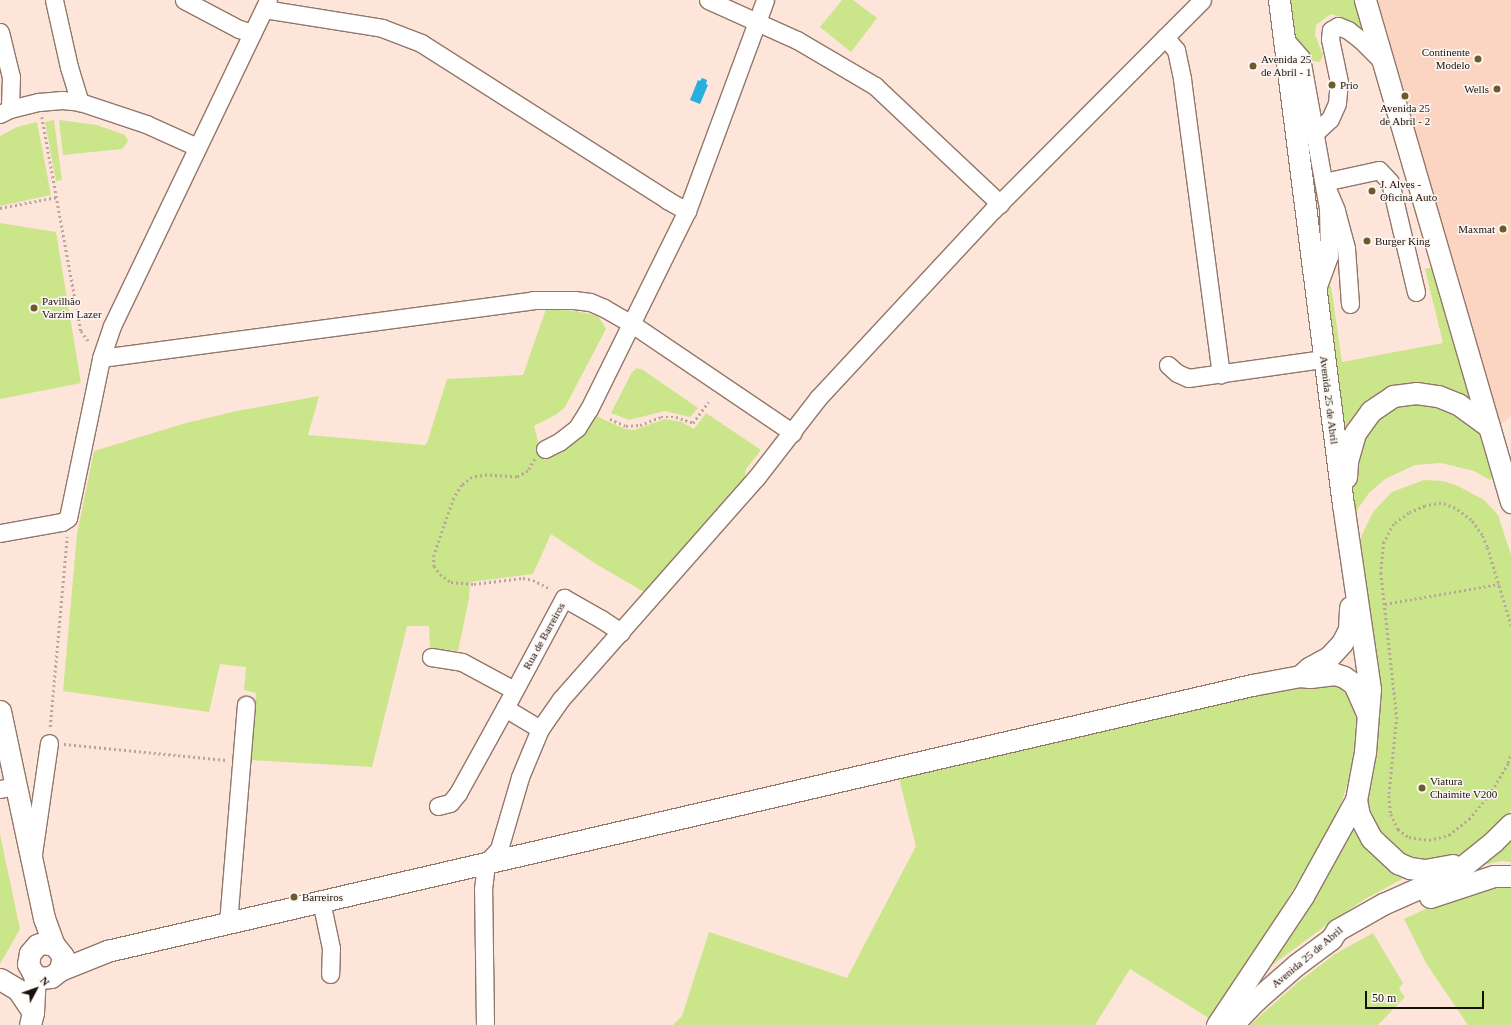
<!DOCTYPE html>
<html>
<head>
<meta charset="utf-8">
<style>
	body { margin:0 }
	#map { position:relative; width:1511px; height:1025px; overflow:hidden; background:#fee5d9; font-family:Georgia,serif }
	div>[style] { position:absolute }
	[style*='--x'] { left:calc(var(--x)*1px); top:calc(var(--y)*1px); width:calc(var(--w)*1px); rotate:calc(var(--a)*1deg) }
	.built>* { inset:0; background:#fbd5c1 }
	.green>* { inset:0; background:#cbe58b }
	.water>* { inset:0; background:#27afe0 }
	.path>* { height:2.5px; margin-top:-1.25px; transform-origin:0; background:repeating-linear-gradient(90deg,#b9a59a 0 2px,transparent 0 5px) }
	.roads { filter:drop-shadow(1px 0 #927769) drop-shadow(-1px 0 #927769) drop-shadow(0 1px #927769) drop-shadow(0 -1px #927769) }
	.minor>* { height:17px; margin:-8.5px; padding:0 8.5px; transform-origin:8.5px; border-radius:8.5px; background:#fff }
	.major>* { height:21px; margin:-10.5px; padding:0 10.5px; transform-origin:10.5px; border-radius:10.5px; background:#fff }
	.dots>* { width:11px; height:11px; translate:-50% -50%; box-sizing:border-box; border:2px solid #fdf7f4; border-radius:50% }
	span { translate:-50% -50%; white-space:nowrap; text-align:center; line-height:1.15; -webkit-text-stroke:3px #fdf7f4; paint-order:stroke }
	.poi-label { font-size:11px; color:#1a100a }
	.right { translate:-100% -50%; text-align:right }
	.left { translate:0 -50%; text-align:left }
	.street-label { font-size:11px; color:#1a100a }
	.north { position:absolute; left:16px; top:969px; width:40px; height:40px; -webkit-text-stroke:3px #fdf7f4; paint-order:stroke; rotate:49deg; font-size:11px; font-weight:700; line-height:16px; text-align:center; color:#1a100a }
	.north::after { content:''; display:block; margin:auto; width:14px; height:18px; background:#1a100a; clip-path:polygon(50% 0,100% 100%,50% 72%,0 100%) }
	.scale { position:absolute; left:1365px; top:991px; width:119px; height:18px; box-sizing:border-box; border:2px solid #1a100a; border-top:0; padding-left:5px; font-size:12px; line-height:14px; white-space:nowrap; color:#1a100a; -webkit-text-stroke:3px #fdf7f4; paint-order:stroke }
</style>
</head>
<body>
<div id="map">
	<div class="built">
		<div style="clip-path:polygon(1374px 0,1511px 0,1511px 416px,1499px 426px)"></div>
	</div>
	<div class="green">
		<div style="clip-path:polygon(842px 0,853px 0,877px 18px,851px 52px,820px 27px)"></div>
		<div style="clip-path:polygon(1287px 0,1355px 0,1364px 35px,1346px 19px,1331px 14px,1316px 25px,1315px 35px,1323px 55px,1320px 62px,1313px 61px,1306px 56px,1290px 30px)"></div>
		<div style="clip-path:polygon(54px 120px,62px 180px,56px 181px,45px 122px)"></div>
		<div style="clip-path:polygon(59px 120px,97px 125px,125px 135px,128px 141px,122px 149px,63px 155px)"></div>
		<div style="clip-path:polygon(37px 122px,51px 195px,0 206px,0 136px,17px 127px)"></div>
		<div style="clip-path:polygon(0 223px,56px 232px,81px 383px,0 399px)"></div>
		<div style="clip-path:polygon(1435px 267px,1494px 474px,1490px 480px,1474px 471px,1441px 463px,1415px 465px,1385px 479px,1369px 493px,1359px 507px,1352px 523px,1322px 287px,1331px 286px,1342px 362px,1443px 343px,1425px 269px)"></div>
		<div style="clip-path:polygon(546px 309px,576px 311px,598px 316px,606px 329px,565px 407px,557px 414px,534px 426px,539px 445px,594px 415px,625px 429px,634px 430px,665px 419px,682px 422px,694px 429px,706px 413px,761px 450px,746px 469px,742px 493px,646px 593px,596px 564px,551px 534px,533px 574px,470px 582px,469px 598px,458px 651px,430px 648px,429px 626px,407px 626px,372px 767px,250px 760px,256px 693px,244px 690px,246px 667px,220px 664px,209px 712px,63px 691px,77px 534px,94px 451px,186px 423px,237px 411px,319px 396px,308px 435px,425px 445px,427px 443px,447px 379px,523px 375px)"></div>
		<div style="clip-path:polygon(637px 368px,643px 370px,698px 408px,690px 417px,665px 411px,629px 420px,611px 413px,632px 372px)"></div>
		<div style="clip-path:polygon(1424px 480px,1443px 481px,1458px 486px,1484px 500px,1498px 515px,1511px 555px,1511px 810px,1500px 825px,1471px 850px,1447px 860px,1424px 865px,1398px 855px,1379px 836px,1370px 817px,1367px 801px,1359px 561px,1361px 537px,1373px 512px,1392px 492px)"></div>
		<div style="clip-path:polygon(1330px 679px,1350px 691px,1356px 719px,1355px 759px,1338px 814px,1257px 950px,1212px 1020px,1130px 969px,1095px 1025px,673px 1025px,682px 1016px,709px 932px,847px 978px,916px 846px,899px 778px)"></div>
		<div style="clip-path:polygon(1353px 826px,1367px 849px,1380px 862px,1404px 878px,1365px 899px,1328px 924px,1264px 971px)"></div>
		<div style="clip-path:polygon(0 834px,20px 929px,0 964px)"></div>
		<div style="clip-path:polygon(1511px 836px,1511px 862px,1501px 861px,1479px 866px)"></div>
		<div style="clip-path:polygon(1488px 885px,1511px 885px,1511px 1025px,1468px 1025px,1426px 963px,1404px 919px,1436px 904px)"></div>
		<div style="clip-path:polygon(1373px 933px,1403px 983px,1399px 989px,1405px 997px,1378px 1025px,1250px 1025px,1297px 983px,1335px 954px)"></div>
	</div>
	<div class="water">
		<div style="clip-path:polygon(702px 78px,707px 80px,706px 84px,708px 85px,700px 104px,690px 100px,698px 80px,700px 81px)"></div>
	</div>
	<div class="path">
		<div style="--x:42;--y:117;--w:218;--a:79.7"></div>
		<div style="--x:81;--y:331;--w:14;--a:54"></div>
		<div style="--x:0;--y:208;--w:58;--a:-10.9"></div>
		<div style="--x:610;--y:419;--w:17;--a:24"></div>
		<div style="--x:626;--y:426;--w:14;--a:-4"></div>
		<div style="--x:640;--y:425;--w:22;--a:-21"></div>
		<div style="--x:661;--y:417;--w:15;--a:0"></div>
		<div style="--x:676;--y:417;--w:18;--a:19"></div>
		<div style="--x:693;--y:423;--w:26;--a:-54"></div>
		<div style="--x:535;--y:459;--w:14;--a:120"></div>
		<div style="--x:528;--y:471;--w:13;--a:151"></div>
		<div style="--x:517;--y:477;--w:30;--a:-176"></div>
		<div style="--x:487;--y:475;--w:15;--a:172"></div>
		<div style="--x:472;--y:477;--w:13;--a:141"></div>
		<div style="--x:462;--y:485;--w:15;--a:122"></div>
		<div style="--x:454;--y:498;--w:60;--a:109.3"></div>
		<div style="--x:434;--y:555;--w:11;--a:90"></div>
		<div style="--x:434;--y:566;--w:10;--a:53"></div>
		<div style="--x:440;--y:574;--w:14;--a:36"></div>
		<div style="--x:451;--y:582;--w:23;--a:5"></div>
		<div style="--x:474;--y:584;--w:49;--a:-7"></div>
		<div style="--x:523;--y:578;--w:10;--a:11"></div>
		<div style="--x:533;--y:580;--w:20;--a:27"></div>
		<div style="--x:1385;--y:604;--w:116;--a:-10"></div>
		<div style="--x:1511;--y:626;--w:83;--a:-106.9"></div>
		<div style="--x:1487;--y:547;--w:13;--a:-113"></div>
		<div style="--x:1482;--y:535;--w:19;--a:-126"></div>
		<div style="--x:1471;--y:520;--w:20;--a:-143"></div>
		<div style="--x:1455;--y:508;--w:15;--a:-160"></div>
		<div style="--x:1441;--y:503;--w:16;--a:169"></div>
		<div style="--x:1425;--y:506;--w:17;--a:156"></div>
		<div style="--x:1409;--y:513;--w:19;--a:144"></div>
		<div style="--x:1394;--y:524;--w:21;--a:119"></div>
		<div style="--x:1384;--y:542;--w:31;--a:96"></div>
		<div style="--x:1381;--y:573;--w:145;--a:83.7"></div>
		<div style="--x:1397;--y:717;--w:79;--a:95.8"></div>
		<div style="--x:1389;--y:796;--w:18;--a:84"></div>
		<div style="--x:1391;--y:814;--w:17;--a:65"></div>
		<div style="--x:1398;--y:829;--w:14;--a:36"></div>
		<div style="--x:1409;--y:837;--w:20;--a:9"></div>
		<div style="--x:1429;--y:840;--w:21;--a:-14"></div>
		<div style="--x:1449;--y:835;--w:26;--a:-39"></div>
		<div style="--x:1469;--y:819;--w:31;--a:-50"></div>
		<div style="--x:1489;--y:795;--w:37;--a:-59"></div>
		<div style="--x:1508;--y:763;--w:10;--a:-73"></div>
		<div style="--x:50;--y:727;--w:191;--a:-84.9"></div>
		<div style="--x:64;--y:744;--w:163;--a:5.6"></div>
	</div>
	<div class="roads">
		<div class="minor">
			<div style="--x:54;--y:0;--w:69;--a:77.4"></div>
			<div style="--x:69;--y:67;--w:37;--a:73"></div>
			<div style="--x:184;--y:0;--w:62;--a:27.8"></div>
			<div style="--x:239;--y:29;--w:14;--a:17"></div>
			<div style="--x:708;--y:0;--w:98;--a:24.2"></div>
			<div style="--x:797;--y:40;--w:91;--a:30.5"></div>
			<div style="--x:875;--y:86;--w:172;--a:43.3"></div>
			<div style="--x:264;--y:9;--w:120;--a:9.1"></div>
			<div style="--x:382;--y:28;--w:42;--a:21"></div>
			<div style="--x:421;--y:43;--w:292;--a:32.5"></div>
			<div style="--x:667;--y:200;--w:23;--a:29"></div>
			<div style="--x:0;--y:32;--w:46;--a:76.3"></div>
			<div style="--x:11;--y:77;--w:32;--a:92"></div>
			<div style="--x:1165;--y:37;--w:17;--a:50"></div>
			<div style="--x:1176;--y:50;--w:30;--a:78"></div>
			<div style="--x:1182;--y:79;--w:298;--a:82.5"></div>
			<div style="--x:1283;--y:37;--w:28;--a:49"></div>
			<div style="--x:1301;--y:58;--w:152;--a:79.8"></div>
			<div style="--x:1328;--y:208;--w:48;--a:88.8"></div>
			<div style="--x:1329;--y:256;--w:38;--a:110"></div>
			<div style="--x:0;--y:114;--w:11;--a:-27"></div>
			<div style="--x:10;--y:109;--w:30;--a:-14"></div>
			<div style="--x:39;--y:102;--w:23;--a:-5"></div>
			<div style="--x:62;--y:100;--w:18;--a:6"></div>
			<div style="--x:80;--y:102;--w:70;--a:18.4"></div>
			<div style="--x:146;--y:124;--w:56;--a:24.3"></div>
			<div style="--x:1316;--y:132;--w:19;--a:-43"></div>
			<div style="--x:1330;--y:119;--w:17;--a:-66"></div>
			<div style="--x:1337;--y:103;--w:21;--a:-85"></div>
			<div style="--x:1339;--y:82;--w:44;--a:-101.8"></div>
			<div style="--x:1330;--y:39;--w:9;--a:-84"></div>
			<div style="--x:1331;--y:30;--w:8;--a:-30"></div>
			<div style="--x:1338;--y:26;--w:11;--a:22"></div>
			<div style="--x:1348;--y:30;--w:16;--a:38"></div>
			<div style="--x:1361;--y:40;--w:31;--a:45"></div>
			<div style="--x:1350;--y:304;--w:56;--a:-94.1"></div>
			<div style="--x:1346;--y:248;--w:39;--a:-105"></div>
			<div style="--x:1336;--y:210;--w:30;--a:-113"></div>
			<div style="--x:1324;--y:182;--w:56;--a:-12.3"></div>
			<div style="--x:1379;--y:170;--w:16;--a:47"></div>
			<div style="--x:1390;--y:182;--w:113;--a:76.7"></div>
			<div style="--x:101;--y:358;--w:436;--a:-7.6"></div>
			<div style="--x:533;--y:300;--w:41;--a:0"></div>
			<div style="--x:574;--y:300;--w:16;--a:7"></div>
			<div style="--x:590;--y:302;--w:15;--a:23"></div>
			<div style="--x:604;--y:308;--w:32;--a:30"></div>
			<div style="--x:632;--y:324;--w:194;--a:34.1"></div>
			<div style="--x:1168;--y:365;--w:12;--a:42"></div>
			<div style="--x:1177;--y:373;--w:12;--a:24"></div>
			<div style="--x:1188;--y:378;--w:137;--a:-8"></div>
			<div style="--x:545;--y:449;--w:16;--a:-27"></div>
			<div style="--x:559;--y:442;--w:23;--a:-38"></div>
			<div style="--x:577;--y:428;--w:22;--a:-58"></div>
			<div style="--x:589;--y:409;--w:221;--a:-63.7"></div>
			<div style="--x:687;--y:211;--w:225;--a:-69.7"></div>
			<div style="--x:0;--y:533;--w:63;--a:-10.1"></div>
			<div style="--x:62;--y:522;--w:7;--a:-34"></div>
			<div style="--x:68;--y:518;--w:163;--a:-78.3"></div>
			<div style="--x:101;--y:358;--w:34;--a:-71"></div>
			<div style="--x:112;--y:326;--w:361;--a:-64.4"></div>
			<div style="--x:431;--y:657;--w:31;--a:9"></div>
			<div style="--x:462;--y:662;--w:59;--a:28.3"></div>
			<div style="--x:540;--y:729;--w:41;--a:-149"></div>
			<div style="--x:505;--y:708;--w:125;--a:-61.8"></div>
			<div style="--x:564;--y:598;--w:43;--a:29.6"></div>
			<div style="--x:601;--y:619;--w:24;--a:33"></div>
			<div style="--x:0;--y:789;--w:16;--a:-11"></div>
			<div style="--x:438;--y:806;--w:12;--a:-14"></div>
			<div style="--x:450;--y:803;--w:13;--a:-51"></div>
			<div style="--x:458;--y:793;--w:97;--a:-61.1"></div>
			<div style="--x:33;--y:854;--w:112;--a:-81.8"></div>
			<div style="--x:321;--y:901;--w:48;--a:78"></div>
			<div style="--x:331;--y:948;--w:26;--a:92"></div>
			<div style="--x:228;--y:923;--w:219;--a:-85.3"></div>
			<div style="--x:485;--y:1025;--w:136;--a:-90.8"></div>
			<div style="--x:483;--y:889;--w:26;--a:-83"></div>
			<div style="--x:486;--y:863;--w:19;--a:-47"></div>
			<div style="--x:499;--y:849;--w:75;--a:-73.7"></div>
			<div style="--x:520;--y:777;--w:52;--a:-67.4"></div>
			<div style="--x:540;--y:729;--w:37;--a:-55"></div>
			<div style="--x:561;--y:699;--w:295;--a:-48.6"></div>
			<div style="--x:756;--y:478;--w:101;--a:-52.2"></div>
			<div style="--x:818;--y:398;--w:257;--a:-47.1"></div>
			<div style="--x:993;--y:210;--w:296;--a:-45.1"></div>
		</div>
		<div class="major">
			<div style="--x:1365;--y:0;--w:523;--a:73.78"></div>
			<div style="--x:1346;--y:477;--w:16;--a:-86"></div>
			<div style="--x:1347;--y:461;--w:29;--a:-74"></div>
			<div style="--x:1355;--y:433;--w:27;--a:-54"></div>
			<div style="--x:1371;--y:411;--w:27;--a:-34"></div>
			<div style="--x:1393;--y:396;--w:23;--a:-7"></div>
			<div style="--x:1416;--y:393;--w:22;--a:8"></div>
			<div style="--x:1438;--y:396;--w:22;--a:22"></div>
			<div style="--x:1458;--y:404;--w:37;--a:36"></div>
			<div style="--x:1300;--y:676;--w:12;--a:-42"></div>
			<div style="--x:1309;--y:668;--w:23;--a:-29"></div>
			<div style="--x:1329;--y:657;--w:19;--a:-47"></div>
			<div style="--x:1342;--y:643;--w:16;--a:-63"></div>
			<div style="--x:1349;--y:629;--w:22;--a:-87"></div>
			<div style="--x:0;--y:711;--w:212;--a:78"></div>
			<div style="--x:44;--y:918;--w:29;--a:70"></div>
			<div style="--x:1356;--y:800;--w:15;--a:79"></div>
			<div style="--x:1359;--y:815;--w:26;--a:62"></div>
			<div style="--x:1371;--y:838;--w:37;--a:43"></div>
			<div style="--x:1398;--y:863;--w:13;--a:23"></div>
			<div style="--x:1410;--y:868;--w:15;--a:8"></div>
			<div style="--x:1425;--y:870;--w:28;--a:-10"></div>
			<div style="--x:1430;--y:897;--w:67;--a:-18.2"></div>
			<div style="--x:1494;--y:876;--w:17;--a:0"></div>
			<div style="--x:60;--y:970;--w:14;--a:-78"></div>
			<div style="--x:63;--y:956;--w:14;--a:-129"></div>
			<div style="--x:54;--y:945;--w:11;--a:-170"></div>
			<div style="--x:43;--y:943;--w:6;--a:162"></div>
			<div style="--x:37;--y:945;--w:11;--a:131"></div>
			<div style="--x:30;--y:953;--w:11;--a:100"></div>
			<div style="--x:28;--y:964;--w:10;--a:61"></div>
			<div style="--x:33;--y:973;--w:9;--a:36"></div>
			<div style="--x:40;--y:978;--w:11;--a:-5"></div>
			<div style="--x:51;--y:977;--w:11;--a:-38"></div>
			<div style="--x:60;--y:970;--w:51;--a:-22"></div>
			<div style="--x:107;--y:951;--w:1175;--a:-13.08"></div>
			<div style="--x:1252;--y:685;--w:49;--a:-10.6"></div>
			<div style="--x:1300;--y:676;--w:10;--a:6"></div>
			<div style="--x:1310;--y:677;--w:25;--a:-7"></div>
			<div style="--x:1335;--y:674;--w:9;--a:18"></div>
			<div style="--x:1344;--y:677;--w:12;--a:35"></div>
			<div style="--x:1354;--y:684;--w:32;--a:66"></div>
			<div style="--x:0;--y:979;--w:21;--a:31"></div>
			<div style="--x:18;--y:990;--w:27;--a:56"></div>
			<div style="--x:30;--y:1025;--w:13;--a:-77"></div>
			<div style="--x:33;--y:1012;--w:37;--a:-87"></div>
			<div style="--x:1217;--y:1025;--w:155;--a:-56.3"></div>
			<div style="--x:1303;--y:896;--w:110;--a:-61.1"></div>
			<div style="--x:1356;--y:800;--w:49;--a:-79.4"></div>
			<div style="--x:1365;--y:752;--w:63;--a:-85.5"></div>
			<div style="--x:1370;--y:689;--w:186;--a:-98.3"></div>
			<div style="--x:1343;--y:505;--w:509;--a:-97.22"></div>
			<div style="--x:1232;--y:1025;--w:35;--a:-46"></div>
			<div style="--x:1256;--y:1000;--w:53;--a:-41.2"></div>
			<div style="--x:1296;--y:965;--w:44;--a:-36.6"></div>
			<div style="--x:1331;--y:939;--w:11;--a:-56"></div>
			<div style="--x:1337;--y:930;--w:53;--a:-29.5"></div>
			<div style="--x:1383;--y:904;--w:81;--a:-24"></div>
			<div style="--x:1457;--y:871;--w:46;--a:-38.9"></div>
			<div style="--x:1493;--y:842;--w:25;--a:-45"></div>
		</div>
	</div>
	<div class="dots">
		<div style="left:1478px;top:59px;background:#6e5b29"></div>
		<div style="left:1253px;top:66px;background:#6e5b29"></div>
		<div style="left:1332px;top:85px;background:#6e5b29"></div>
		<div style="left:1497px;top:89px;background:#6e5b29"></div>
		<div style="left:1405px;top:96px;background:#6e5b29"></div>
		<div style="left:1372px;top:191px;background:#6e5b29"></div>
		<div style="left:1503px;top:229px;background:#6e5b29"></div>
		<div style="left:1367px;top:241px;background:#6e5b29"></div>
		<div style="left:34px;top:308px;background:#6e5b29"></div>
		<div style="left:1422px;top:788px;background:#6e5b29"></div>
		<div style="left:294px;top:897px;background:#6e5b29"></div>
	</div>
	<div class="poi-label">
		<span class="right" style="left:1470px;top:59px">Continente<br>Modelo</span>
		<span class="left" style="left:1261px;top:66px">Avenida 25<br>de Abril - 1</span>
		<span class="left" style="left:1340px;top:85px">Prio</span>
		<span class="right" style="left:1489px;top:89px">Wells</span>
		<span style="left:1405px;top:115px">Avenida 25<br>de Abril - 2</span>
		<span class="left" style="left:1380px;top:191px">J. Alves -<br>Oficina Auto</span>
		<span class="right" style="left:1495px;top:229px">Maxmat</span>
		<span class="left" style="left:1375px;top:241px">Burger King</span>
		<span class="left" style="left:42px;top:308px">Pavilhão<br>Varzim Lazer</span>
		<span class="left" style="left:1430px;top:788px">Viatura<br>Chaimite V200</span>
		<span class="left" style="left:302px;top:897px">Barreiros</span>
	</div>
	<div class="street-label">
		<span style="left:1329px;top:400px;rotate:83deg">Avenida 25 de Abril</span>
		<span style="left:544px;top:636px;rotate:-61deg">Rua de Barreiros</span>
		<span style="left:1307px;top:957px;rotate:-40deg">Avenida 25 de Abril</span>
	</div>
	<div class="north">N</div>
	<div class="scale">50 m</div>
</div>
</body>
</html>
